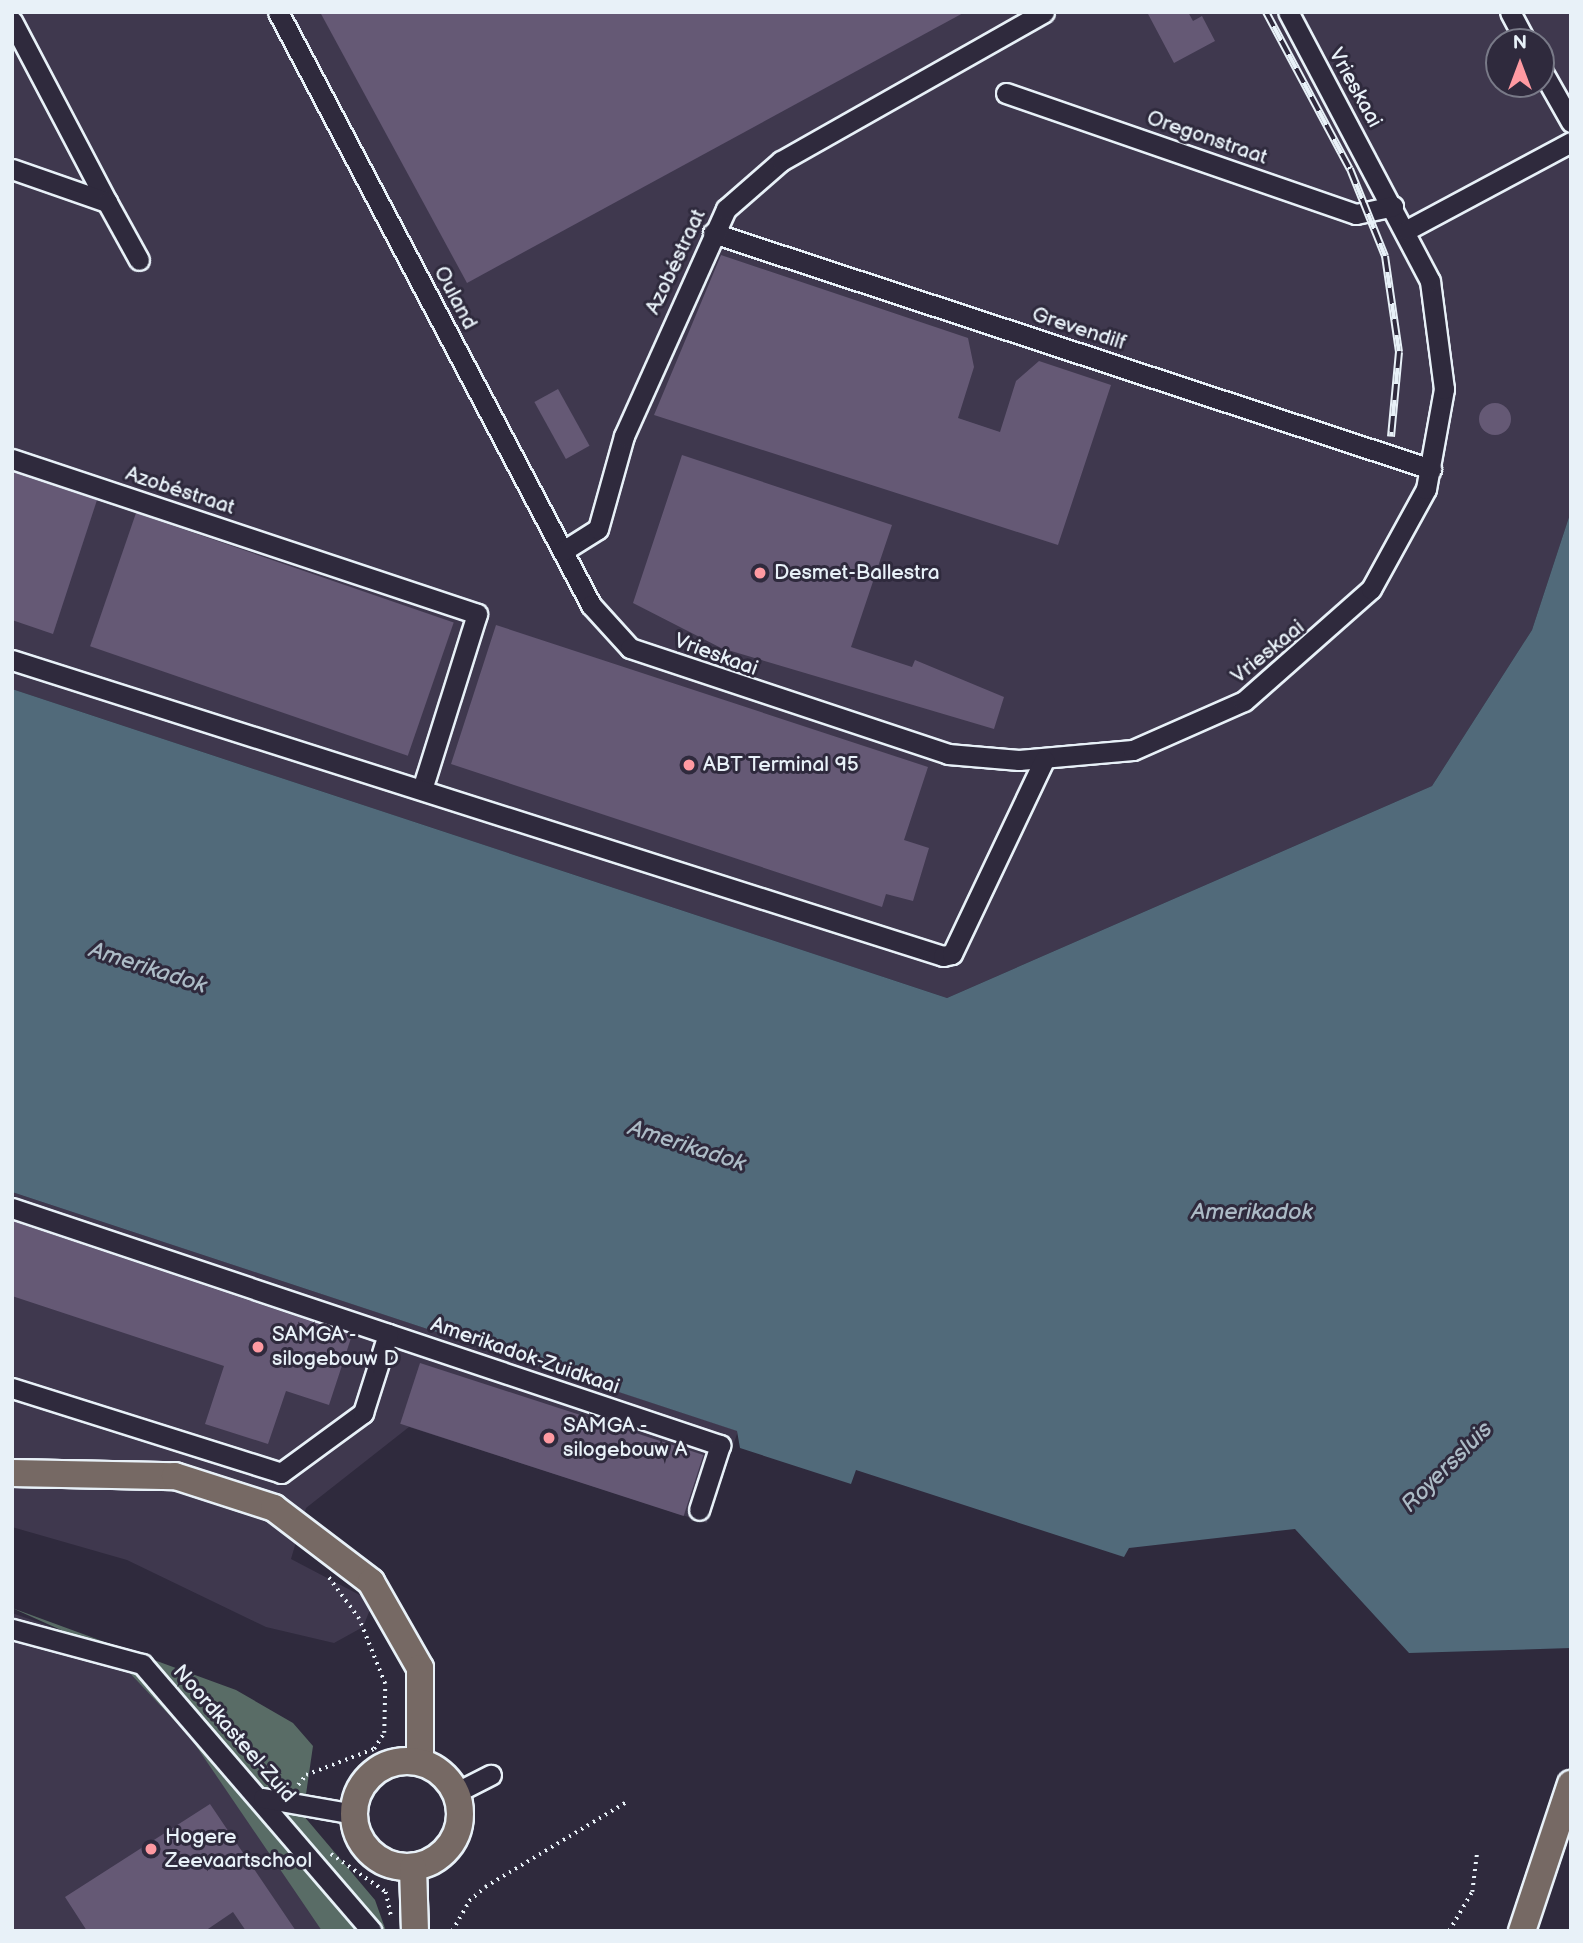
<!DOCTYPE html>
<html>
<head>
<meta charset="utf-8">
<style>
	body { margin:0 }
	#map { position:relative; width:1583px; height:1943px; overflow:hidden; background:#2f2a3d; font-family:"Balsamiq Sans",sans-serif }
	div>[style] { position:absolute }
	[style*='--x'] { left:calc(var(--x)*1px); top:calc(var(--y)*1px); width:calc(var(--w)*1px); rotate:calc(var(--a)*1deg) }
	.built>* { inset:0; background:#3f384e }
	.green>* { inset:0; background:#596c66 }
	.water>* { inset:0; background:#516a7a }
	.building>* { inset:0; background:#655975; transform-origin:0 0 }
	.round { border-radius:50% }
	.path>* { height:3.5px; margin-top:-1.75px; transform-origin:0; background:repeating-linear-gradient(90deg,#e8f1f8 0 2px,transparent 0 7px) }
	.roads { filter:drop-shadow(2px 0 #e8f1f8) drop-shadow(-2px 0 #e8f1f8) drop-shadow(0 2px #e8f1f8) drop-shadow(0 -2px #e8f1f8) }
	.minor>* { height:19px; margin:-9.5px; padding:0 9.5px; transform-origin:9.5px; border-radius:9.5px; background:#2f2a3d }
	.major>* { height:26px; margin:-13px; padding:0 13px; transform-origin:13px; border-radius:13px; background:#766964 }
	.major>.ring { margin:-13px; padding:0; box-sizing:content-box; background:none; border:26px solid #766964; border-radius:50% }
	.rail>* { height:8px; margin-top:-4px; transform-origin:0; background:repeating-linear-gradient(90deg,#2f2a3d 0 16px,#e8f1f8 0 32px); box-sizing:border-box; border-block:2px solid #e8f1f8 }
	.dots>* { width:19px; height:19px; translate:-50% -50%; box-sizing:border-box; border:4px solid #2f2a3d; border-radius:50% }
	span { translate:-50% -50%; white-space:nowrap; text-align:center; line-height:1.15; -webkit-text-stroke:6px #2f2a3d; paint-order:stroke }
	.street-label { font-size:21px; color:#e8f1f8 }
	.poi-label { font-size:21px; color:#e8f1f8 }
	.left { translate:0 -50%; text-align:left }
	.water-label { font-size:23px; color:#acbbc6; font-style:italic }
	.frame { position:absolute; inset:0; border:14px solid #e8f1f8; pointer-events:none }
	.north { position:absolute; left:1485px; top:28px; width:70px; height:70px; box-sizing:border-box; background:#2f2a3d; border:2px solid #797a88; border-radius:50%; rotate:0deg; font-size:19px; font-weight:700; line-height:28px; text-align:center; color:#e8f1f8 }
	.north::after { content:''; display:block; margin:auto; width:24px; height:32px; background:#ff9aa2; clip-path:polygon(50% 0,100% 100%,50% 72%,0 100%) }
</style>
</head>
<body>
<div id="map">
	<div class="built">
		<div style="clip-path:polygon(evenodd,12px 12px,1571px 12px,1571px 511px,1532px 630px,1432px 786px,947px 998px,12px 689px,12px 12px,1499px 42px,1541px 42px,1541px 84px,1499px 84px,1499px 42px)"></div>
		<div style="clip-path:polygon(12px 1192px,738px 1431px,707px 1523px,409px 1427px,306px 1508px,291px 1559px,373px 1602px,363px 1627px,334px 1643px,266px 1627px,127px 1560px,12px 1527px)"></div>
		<div style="clip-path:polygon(12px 1613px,95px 1642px,144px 1678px,357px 1931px,12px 1931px)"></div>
	</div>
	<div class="green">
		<div style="clip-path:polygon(12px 1608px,236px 1690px,293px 1723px,313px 1746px,303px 1815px,375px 1900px,386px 1931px,322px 1931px,190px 1737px,110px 1652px)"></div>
	</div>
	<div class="water">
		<div style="clip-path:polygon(1571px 511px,1571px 1648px,1409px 1653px,1295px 1529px,1129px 1548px,1124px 1557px,856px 1470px,851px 1484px,740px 1448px,737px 1431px,12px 1192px,12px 689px,947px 998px,1432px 786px,1532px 630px)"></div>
	</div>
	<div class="building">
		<div style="clip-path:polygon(320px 12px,965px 12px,467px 283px)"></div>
		<div style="clip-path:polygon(1147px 12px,1188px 12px,1193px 21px,1202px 16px,1215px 41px,1174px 63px)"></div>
		<div style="clip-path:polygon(721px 255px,968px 338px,974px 367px,958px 418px,1000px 432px,1016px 381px,1039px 361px,1111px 385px,1058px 545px,654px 415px)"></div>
		<div style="left:558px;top:389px;width:65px;height:27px;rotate:61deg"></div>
		<div class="round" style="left:1479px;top:403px;width:32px;height:32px"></div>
		<div style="clip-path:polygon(682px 455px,892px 525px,851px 647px,912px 667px,915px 660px,1004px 697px,994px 729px,721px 648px,633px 603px)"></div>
		<div style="clip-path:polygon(12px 472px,97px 500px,53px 634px,12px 620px)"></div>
		<div style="left:136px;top:513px;width:336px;height:141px;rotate:19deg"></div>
		<div style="clip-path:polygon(496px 625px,928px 767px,904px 840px,929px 848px,913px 901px,886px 894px,882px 907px,451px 764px)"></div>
		<div style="clip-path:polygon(12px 1221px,352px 1335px,329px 1405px,286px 1391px,268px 1444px,205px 1424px,224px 1366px,12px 1296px)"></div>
		<div style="left:420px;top:1363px;width:298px;height:64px;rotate:18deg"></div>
		<div style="clip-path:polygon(210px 1804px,296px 1931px,246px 1931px,233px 1912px,205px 1931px,87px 1931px,65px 1897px)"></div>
	</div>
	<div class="path">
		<div style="--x:298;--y:1785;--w:13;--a:-51"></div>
		<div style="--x:306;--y:1775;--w:73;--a:-20.9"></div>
		<div style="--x:374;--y:1749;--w:19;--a:-58"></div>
		<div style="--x:384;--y:1733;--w:49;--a:-88.8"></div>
		<div style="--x:385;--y:1684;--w:70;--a:-111.8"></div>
		<div style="--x:359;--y:1619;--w:52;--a:-126.4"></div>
		<div style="--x:331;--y:1854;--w:67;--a:34.6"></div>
		<div style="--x:386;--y:1892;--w:24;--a:78"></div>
		<div style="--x:452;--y:1931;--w:34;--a:-60"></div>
		<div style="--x:469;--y:1901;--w:21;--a:-41"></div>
		<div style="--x:485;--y:1887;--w:167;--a:-31"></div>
		<div style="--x:1449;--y:1931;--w:45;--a:-59.5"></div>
		<div style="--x:1472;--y:1892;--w:40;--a:-82.9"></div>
	</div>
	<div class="roads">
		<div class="minor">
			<div style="--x:278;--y:12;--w:671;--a:62.17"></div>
			<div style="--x:591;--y:605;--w:58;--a:47.8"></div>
			<div style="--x:630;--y:648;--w:335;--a:18.4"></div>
			<div style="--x:948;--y:754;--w:71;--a:4.8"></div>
			<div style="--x:1019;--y:760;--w:114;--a:-5"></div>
			<div style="--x:1133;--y:750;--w:121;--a:-23.8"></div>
			<div style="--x:1244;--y:701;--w:169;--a:-41.4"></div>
			<div style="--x:1371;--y:589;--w:114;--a:-61.2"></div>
			<div style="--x:1426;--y:489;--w:102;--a:-79.8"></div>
			<div style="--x:1444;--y:389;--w:109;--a:-97.4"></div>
			<div style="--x:1430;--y:281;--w:304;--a:-117.8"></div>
			<div style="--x:1510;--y:12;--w:34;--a:62"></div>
			<div style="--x:12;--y:21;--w:204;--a:62.3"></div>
			<div style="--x:1541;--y:69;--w:61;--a:60.5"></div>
			<div style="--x:1006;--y:93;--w:370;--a:19.1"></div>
			<div style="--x:1356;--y:214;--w:38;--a:-12"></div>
			<div style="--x:12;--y:169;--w:101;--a:19.2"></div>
			<div style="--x:107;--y:202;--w:66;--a:61.1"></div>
			<div style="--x:1407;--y:230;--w:186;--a:-28.2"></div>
			<div style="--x:713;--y:233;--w:756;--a:18.2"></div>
			<div style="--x:12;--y:459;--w:490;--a:18.4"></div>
			<div style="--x:477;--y:614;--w:184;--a:107.4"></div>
			<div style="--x:563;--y:551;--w:41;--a:-32.2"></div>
			<div style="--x:598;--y:529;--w:97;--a:-74.4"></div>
			<div style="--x:624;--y:436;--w:249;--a:-65.8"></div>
			<div style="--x:726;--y:209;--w:73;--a:-41.1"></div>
			<div style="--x:781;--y:161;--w:302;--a:-29.5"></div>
			<div style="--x:12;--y:660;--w:977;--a:17.64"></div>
			<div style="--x:943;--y:956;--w:9;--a:-13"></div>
			<div style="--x:952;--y:954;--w:215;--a:-64.6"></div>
			<div style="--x:12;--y:1208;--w:747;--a:18.51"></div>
			<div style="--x:720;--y:1445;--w:68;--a:107.9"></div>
			<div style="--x:12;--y:1388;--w:282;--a:17.5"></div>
			<div style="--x:281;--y:1473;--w:102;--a:-36.2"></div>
			<div style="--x:363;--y:1413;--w:83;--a:-72.4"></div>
			<div style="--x:12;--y:1629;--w:135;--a:15.1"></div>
			<div style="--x:142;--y:1664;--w:352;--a:49.3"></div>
			<div style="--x:457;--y:1792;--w:38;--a:-27"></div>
			<div style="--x:263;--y:1798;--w:92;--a:10"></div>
		</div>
		<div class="major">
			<div style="--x:12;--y:1473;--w:163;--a:1.1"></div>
			<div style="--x:175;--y:1476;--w:104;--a:17.9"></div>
			<div style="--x:274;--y:1508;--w:122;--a:37.3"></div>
			<div style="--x:371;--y:1582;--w:99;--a:60.3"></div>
			<div style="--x:420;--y:1668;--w:94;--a:90"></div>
			<div class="ring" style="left:354px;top:1761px;width:80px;height:80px"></div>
			<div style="--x:413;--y:1868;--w:63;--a:88.2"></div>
			<div style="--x:1522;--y:1931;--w:155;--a:-71.6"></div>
		</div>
	</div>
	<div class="rail">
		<div style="--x:1266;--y:12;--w:178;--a:61.9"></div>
		<div style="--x:1350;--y:169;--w:94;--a:68.1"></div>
		<div style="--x:1385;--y:256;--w:97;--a:81.7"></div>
		<div style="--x:1399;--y:352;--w:85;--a:95.4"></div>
	</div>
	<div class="dots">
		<div style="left:760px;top:573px;background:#ff9aa2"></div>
		<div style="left:689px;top:765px;background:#ff9aa2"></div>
		<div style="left:258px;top:1347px;background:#ff9aa2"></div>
		<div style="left:549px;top:1438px;background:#ff9aa2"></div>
		<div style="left:151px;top:1849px;background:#ff9aa2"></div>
	</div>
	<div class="street-label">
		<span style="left:1355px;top:88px;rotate:61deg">Vrieskaai</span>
		<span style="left:1207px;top:138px;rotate:19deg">Oregonstraat</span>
		<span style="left:676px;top:262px;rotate:-65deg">Azobéstraat</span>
		<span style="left:455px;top:298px;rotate:62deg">Ouland</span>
		<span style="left:1079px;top:329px;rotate:18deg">Grevendilf</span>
		<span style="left:180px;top:491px;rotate:18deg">Azobéstraat</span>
		<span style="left:1268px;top:652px;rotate:-39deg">Vrieskaai</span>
		<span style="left:716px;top:655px;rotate:20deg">Vrieskaai</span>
		<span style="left:525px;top:1356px;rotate:19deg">Amerikadok-Zuidkaai</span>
		<span style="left:234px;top:1734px;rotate:49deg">Noordkasteel-Zuid</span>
	</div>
	<div class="poi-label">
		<span class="left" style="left:774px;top:573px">Desmet-Ballestra</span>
		<span class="left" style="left:703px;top:765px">ABT Terminal 95</span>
		<span class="left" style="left:272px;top:1347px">SAMGA -<br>silogebouw D</span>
		<span class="left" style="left:563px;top:1438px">SAMGA -<br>silogebouw A</span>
		<span class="left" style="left:165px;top:1849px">Hogere<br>Zeevaartschool</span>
	</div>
	<div class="water-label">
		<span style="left:148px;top:968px;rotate:18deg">Amerikadok</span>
		<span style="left:687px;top:1146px;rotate:18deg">Amerikadok</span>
		<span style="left:1252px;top:1212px">Amerikadok</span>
		<span style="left:1447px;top:1467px;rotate:-45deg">Royerssluis</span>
	</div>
	<div class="frame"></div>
	<div class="north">N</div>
</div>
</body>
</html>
